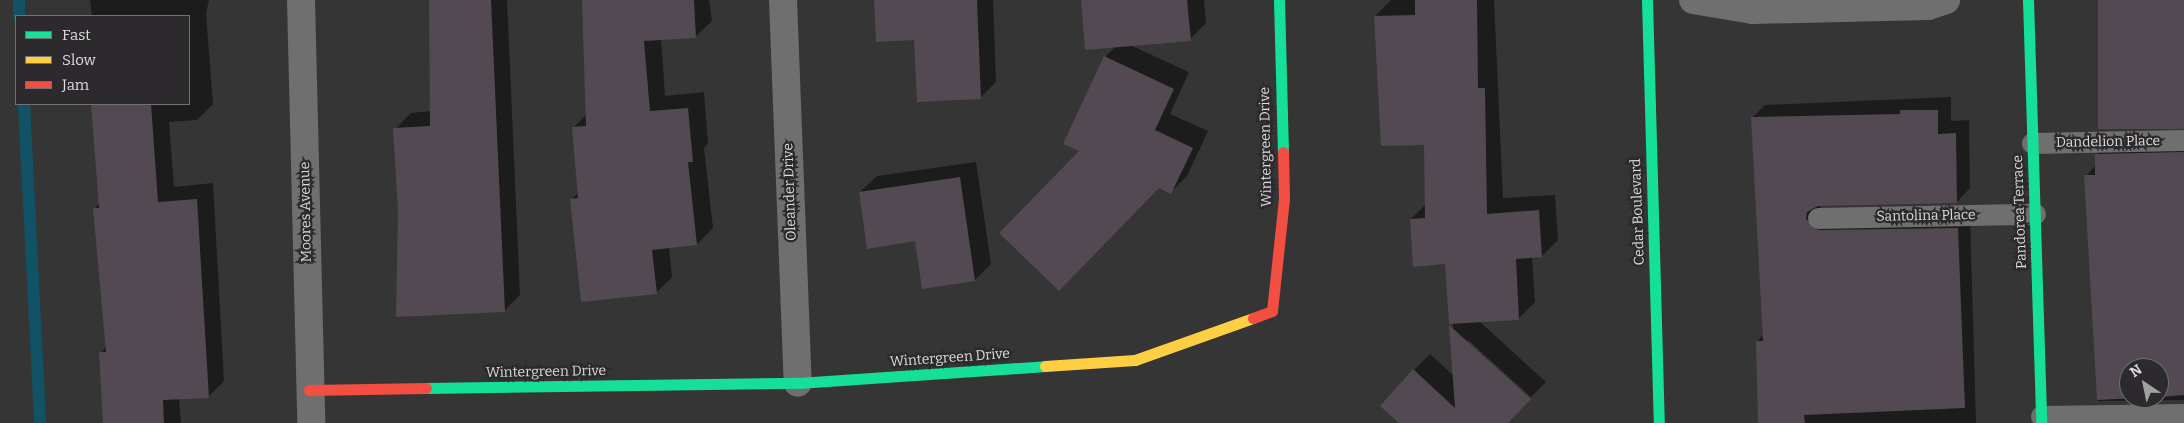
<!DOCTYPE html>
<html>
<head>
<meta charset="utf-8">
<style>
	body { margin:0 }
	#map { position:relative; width:2184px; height:423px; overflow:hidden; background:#353535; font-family:Bitter,serif }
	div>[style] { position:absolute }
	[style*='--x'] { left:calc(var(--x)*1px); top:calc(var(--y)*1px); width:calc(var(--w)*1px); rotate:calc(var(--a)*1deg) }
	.shadow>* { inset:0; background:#0007 }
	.stream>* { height:12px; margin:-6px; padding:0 6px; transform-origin:6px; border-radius:6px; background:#115267 }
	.building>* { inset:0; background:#534952; transform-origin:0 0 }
	.lane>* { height:21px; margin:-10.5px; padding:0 10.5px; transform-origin:10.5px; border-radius:10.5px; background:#6f6f6f }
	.street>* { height:28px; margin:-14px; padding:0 14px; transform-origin:14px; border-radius:14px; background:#6f6f6f }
	.fast>* { height:11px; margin:-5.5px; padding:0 5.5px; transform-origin:5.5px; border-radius:5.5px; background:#16e098 }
	.slow>* { height:11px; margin:-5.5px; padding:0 5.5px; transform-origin:5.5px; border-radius:5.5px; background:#ffcf43 }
	.jam>* { height:11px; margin:-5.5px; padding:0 5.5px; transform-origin:5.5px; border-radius:5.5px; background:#f24e42 }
	span { translate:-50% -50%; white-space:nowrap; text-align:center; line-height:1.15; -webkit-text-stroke:4.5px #2c2a2c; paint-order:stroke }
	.street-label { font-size:14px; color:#dddbdd }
	.legend { position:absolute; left:15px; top:15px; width:175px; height:90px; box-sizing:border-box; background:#2c2a2c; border:1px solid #737173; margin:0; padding:6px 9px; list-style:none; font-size:15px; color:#dddbdd }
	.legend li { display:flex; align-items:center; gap:10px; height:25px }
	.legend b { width:25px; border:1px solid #737173 }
	.north { position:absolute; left:2119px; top:358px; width:50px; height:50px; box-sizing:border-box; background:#2c2a2c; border:1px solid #737173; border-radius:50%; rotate:326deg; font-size:14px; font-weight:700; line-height:20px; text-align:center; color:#dddbdd }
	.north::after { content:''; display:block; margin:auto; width:18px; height:22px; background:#a2a1a2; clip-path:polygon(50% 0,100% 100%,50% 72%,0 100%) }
</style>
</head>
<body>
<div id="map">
	<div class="shadow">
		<div style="clip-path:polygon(90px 0,209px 0,206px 14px,213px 104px,197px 120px,169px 122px,174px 187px,213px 183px,224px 381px,208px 397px,179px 398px,181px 423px,104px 423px,101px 353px,106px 347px,94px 209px,100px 203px,92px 104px,189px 104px,189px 16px,92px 16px)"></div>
		<div style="clip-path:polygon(430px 0,507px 0,520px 295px,504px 311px,400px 211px,395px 129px,411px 113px,431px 111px)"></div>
		<div style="clip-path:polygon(583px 0,709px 0,712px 21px,695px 37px,661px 39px,665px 96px,704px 92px,708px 144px,704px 148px,713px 228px,697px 244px,669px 247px,672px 277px,656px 293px,571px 200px,579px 192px,574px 127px,587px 114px)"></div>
		<div style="clip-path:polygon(875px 0,993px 0,996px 82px,980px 98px)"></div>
		<div style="clip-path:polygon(1082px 0,1204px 0,1206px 23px,1190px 39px,1130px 45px,1189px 72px,1170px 114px,1208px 131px,1187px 176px,1171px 192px,1081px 151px,1105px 57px,1116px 46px)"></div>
		<div style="clip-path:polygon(1391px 0,1494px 0,1503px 198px,1555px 195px,1558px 240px,1542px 256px,1532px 257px,1535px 302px,1519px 318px,1479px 321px,1546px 382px,1531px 397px,1467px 339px,1508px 423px,1401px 423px,1414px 370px,1430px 354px,1454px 376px,1453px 323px,1446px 263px,1411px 219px,1426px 204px,1425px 143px,1375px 16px)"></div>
		<div style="clip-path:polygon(1951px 97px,1951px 121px,1969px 120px,1970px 188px,1957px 202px,1817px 204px,1832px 218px,1970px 215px,1976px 423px,1759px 423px,1757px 341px,1764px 334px,1752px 118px,1765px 105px)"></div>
		<div style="clip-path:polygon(evenodd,2184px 137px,2184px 400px,2098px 401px,2086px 176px,2096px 165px,2096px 155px,2112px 139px,2184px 137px,2129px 368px,2159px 368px,2159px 398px,2129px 398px,2129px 368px)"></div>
		<div style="clip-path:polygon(976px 162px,991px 264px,975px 280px,860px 192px,877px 176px)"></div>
	</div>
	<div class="stream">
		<div style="--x:19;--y:0;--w:16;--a:90"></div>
		<div style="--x:24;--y:104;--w:319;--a:87.1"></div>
	</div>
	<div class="building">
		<div style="clip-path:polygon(429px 0,491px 0,505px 312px,396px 317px,398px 211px,393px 128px,430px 126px)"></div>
		<div style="clip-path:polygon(582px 0,694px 0,696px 38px,644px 41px,650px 111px,688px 108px,693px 162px,688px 162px,697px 245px,652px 250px,657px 294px,581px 302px,570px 199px,578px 198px,572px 127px,586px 126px)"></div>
		<div style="clip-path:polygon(874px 0,977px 0,981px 99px,917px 102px,914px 40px,876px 42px)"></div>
		<div style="clip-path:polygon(1081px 0,1187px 0,1191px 41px,1085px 50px)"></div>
		<div style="clip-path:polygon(1415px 0,1477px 0,1478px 88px,1485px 88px,1487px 214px,1539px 210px,1542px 257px,1516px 259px,1519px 320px,1449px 324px,1445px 264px,1413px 267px,1410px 219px,1425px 218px,1424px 145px,1381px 146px,1374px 16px,1415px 15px)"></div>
		<div style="left:2098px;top:0;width:86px;height:129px"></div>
		<div style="clip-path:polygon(1104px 56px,1174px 89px,1155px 130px,1193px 148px,1171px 194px,1159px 188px,1059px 291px,999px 233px,1079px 151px,1063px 144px)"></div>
		<div style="clip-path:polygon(91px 104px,151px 104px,158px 202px,197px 199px,209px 398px,163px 400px,164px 423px,103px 423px,99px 352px,106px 352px,93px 208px,99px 208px)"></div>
		<div style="clip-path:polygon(1900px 110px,1938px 110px,1938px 134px,1956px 133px,1957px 203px,1818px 206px,1807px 212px,1806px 219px,1818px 230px,1958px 228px,1965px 408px,1804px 415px,1805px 423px,1758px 423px,1756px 341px,1763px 341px,1751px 117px,1900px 114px)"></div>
		<div style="clip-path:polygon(2184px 152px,2184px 395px,2159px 397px,2159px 368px,2129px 368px,2129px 398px,2137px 398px,2097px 400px,2084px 175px,2095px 175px,2095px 154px)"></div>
		<div style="clip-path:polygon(960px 177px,975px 281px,922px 289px,915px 241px,867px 249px,859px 192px)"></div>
		<div style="clip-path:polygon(1449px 325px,1531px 399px,1508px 423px,1399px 423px,1380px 406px,1413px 369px,1455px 408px)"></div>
	</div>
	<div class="lane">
		<div style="--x:2032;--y:143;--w:152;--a:-1.1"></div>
		<div style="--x:1818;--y:218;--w:217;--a:-1.1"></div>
		<div style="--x:2041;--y:416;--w:143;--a:-0.8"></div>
	</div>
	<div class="street">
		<div style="--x:301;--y:0;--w:423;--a:88.6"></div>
		<div style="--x:783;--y:0;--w:383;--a:87.8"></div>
		<div style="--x:1693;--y:0;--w:60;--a:9.6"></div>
		<div style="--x:1752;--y:10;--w:176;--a:-1.3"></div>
		<div style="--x:1928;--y:6;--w:19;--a:-18"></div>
	</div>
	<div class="fast">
		<div style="--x:1279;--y:0;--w:152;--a:88.5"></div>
		<div style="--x:1647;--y:0;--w:423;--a:88.4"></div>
		<div style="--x:2028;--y:0;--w:423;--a:88.2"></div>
		<div style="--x:426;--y:388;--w:372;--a:-0.8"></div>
		<div style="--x:798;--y:383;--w:248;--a:-3.9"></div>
	</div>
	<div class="slow">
		<div style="--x:1045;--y:366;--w:90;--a:-3.8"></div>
		<div style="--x:1135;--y:360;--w:125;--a:-19.6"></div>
	</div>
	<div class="jam">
		<div style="--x:1253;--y:318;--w:20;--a:-20"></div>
		<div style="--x:1272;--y:311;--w:114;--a:-83.9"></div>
		<div style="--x:1284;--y:198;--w:46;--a:-91.2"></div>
		<div style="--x:309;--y:390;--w:117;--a:-1"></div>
	</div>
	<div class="street-label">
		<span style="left:2108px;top:142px;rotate:-1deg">Dandelion Place</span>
		<span style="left:1266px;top:147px;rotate:-91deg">Wintergreen Drive</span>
		<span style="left:790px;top:192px;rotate:-92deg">Oleander Drive</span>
		<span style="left:306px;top:212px;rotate:-91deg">Moores Avenue</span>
		<span style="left:1638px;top:212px;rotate:-92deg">Cedar Boulevard</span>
		<span style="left:2020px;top:212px;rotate:-92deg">Pandorea Terrace</span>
		<span style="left:1926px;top:216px;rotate:-1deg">Santolina Place</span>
		<span style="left:950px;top:358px;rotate:-4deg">Wintergreen Drive</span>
		<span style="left:546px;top:372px;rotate:-1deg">Wintergreen Drive</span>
	</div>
	<ul class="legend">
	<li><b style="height:6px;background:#16e098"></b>Fast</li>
	<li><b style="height:6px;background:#ffcf43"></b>Slow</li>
	<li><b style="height:6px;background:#f24e42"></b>Jam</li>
	</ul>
	<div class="north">N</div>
</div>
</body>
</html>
